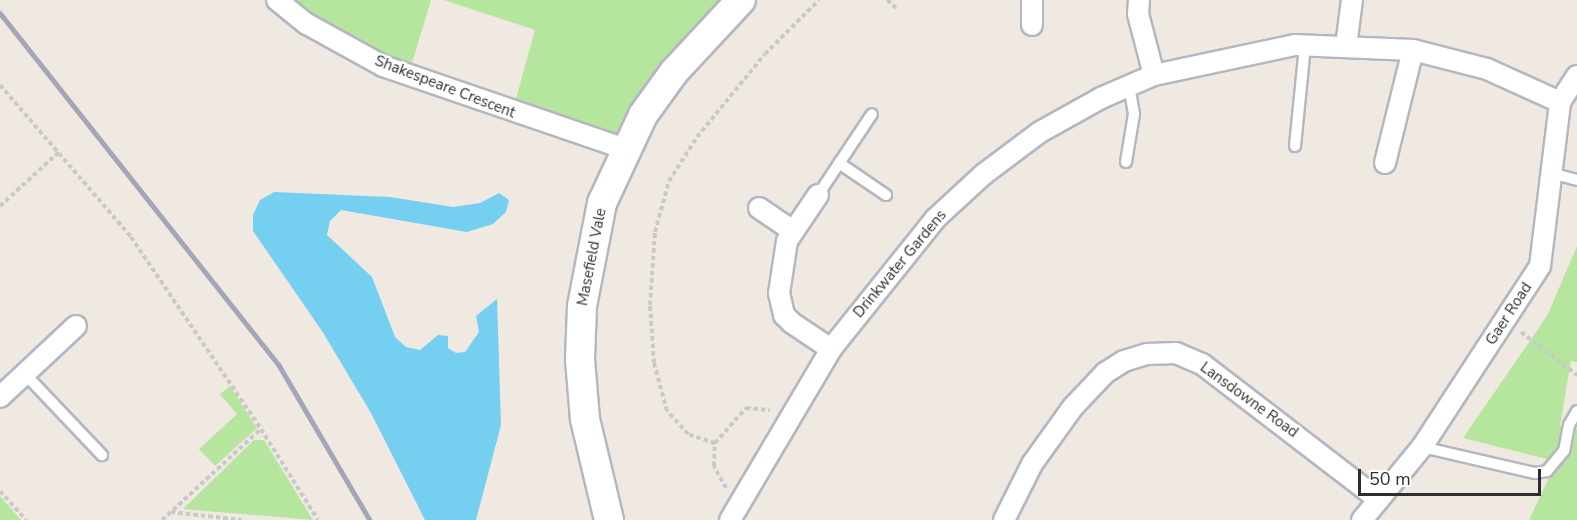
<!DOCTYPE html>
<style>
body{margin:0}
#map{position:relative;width:1577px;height:520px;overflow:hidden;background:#efe9e1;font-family:"Nunito Sans",sans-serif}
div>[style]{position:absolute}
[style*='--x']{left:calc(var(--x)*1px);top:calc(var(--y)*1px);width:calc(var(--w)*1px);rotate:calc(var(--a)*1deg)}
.green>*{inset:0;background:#b6e59e}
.water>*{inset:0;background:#75cff0}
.path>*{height:4px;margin-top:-2px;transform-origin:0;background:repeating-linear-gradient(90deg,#c9c9c9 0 4.5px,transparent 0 7.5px)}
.roads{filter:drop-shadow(2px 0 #b4b7c1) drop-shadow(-2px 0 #b4b7c1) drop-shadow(0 2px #b4b7c1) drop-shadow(0 -2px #b4b7c1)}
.lane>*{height:10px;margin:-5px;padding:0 5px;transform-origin:5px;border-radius:5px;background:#fff}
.street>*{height:20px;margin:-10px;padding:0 10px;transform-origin:10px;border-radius:10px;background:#fff}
.secondary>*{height:28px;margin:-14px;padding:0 14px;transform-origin:14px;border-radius:14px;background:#fff}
.rail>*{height:4.5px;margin:-2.25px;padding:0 2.25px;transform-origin:2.25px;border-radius:2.25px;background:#a3a6b8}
span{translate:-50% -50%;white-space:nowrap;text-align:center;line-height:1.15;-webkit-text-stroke:4.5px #fff;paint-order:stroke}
.street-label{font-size:15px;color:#2e2e2e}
.scale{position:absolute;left:1358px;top:469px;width:183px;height:27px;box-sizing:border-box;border:3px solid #2e2e2e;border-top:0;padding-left:8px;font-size:18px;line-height:21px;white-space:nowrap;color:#2e2e2e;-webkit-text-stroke:4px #fff;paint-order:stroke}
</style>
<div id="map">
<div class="green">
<i style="clip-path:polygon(277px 0,431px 0,408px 76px)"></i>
<i style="clip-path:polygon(444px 0,741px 0,625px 149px,512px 113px,535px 30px)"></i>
<i style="clip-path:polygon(1577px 246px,1577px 362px,1571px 361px,1560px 426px,1577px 429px,1577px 520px,1529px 520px,1547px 482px,1551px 460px,1463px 438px,1547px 316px)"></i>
<i style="clip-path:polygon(230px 386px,257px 428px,215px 466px,199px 449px,237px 414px,220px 394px)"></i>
<i style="clip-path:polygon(254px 440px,264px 440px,313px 520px,183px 509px)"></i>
<i style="clip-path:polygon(0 496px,21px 520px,0 520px)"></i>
</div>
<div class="water">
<i style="clip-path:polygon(274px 192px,390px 197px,453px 207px,480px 203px,499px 193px,509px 200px,506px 212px,493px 224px,467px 232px,341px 210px,330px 221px,327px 235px,372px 277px,395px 337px,406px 347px,420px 350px,438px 335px,448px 336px,448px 348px,456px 353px,465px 352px,479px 332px,476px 316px,497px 299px,501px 425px,476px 520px,425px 520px,371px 413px,322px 331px,253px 231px,253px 215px,260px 200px)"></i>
</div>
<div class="path">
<i style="--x:887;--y:0;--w:13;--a:39"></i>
<i style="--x:0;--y:85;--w:201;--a:49.2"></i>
<i style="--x:131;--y:237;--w:232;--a:55.9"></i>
<i style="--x:0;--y:206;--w:80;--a:-42.5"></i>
<i style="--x:1521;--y:332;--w:71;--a:37.5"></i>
<i style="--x:715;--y:443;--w:47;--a:-48.5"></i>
<i style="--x:746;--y:408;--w:24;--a:5"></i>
<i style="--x:726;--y:488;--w:25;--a:-119"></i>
<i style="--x:714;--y:466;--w:23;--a:-88"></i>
<i style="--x:715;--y:443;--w:28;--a:-162"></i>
<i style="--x:688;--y:434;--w:31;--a:-132"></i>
<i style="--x:667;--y:411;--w:50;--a:-105.2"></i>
<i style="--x:654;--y:363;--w:58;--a:-93.9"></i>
<i style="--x:650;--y:305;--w:73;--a:-86.1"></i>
<i style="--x:655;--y:232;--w:53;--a:-74.6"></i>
<i style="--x:669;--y:181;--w:52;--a:-57.5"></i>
<i style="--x:697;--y:137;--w:107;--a:-50.7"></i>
<i style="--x:765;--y:54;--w:76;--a:-45"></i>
<i style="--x:0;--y:491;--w:39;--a:48"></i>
<i style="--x:171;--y:512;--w:71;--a:6.4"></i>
<i style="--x:162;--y:520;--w:134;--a:-42.6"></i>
<i style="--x:261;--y:429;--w:107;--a:57.9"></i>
</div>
<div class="roads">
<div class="lane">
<i style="--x:1295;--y:146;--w:101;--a:-84.3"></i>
<i style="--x:1126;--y:162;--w:49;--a:-80.5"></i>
<i style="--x:1134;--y:114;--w:28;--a:-100"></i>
<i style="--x:839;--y:163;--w:57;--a:34.2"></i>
<i style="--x:1551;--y:173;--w:27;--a:15"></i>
<i style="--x:818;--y:195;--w:97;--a:-56.3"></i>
<i style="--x:25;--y:374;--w:112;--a:46.5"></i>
<i style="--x:1422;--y:447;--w:116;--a:13"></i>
<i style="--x:1535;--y:473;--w:12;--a:-9"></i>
<i style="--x:1547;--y:471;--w:26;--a:-50"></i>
<i style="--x:1564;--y:451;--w:26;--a:-79"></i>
<i style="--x:1569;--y:425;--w:16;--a:-60"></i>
</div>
<div class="street">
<i style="--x:277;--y:0;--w:38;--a:39"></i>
<i style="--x:307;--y:24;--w:87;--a:28.9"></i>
<i style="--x:383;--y:66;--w:256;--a:18.9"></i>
<i style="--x:1139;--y:0;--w:14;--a:94"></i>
<i style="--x:1138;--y:14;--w:63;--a:75.3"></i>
<i style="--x:1032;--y:25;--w:25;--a:-90"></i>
<i style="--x:1346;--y:46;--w:46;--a:-82.6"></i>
<i style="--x:1385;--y:163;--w:116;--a:-76.1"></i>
<i style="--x:818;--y:195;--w:55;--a:124"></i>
<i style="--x:787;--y:241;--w:53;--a:98.7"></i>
<i style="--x:779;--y:293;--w:23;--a:77"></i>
<i style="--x:784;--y:315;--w:11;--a:45"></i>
<i style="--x:792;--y:323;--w:47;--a:33.7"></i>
<i style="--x:759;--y:208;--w:41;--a:34.1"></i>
<i style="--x:0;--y:397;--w:104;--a:-43.1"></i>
<i style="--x:730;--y:520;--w:199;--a:-59.4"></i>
<i style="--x:831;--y:349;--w:166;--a:-51.3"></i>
<i style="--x:935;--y:219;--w:67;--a:-42.6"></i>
<i style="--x:984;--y:174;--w:70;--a:-36.9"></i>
<i style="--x:1040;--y:132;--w:70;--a:-29.1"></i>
<i style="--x:1101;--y:98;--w:58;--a:-23.5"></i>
<i style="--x:1154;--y:75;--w:144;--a:-12"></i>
<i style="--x:1295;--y:45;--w:118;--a:2.4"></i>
<i style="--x:1413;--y:50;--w:76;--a:14.4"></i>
<i style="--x:1487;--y:69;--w:80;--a:24.3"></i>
<i style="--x:1004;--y:520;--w:63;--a:-63.4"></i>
<i style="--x:1032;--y:464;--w:70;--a:-54.3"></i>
<i style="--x:1073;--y:407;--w:47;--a:-46.7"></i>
<i style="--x:1105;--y:373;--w:22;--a:-32"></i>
<i style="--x:1124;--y:361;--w:24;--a:-17"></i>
<i style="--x:1147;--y:354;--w:29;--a:-2"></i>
<i style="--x:1176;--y:353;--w:28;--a:23"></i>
<i style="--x:1202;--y:364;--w:222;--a:37.5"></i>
<i style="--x:1362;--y:520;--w:94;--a:-50.6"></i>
<i style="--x:1422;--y:447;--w:216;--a:-56.9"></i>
<i style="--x:1540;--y:266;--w:165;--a:-83"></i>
<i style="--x:1560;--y:102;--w:31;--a:-57"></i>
</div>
<div class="secondary">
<i style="--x:609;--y:520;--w:104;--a:-103.4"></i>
<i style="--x:585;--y:419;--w:60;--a:-94.8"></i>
<i style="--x:580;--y:359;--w:53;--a:-87.8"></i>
<i style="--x:582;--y:306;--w:105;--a:-79"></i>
<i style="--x:602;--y:203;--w:97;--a:-65"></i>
<i style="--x:643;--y:115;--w:53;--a:-54.2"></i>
<i style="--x:674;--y:72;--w:98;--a:-47.1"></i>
</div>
</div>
<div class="rail">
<i style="--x:0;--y:13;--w:449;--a:51.6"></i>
<i style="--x:279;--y:365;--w:180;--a:59.6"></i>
</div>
<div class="street-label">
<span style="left:445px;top:87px;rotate:21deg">Shakespeare Crescent</span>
<span style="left:592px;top:257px;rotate:-79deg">Masefield Vale</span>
<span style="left:900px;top:264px;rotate:-50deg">Drinkwater Gardens</span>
<span style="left:1509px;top:314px;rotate:-57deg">Gaer Road</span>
<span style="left:1249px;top:400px;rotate:36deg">Lansdowne Road</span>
</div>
<div class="scale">50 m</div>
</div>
